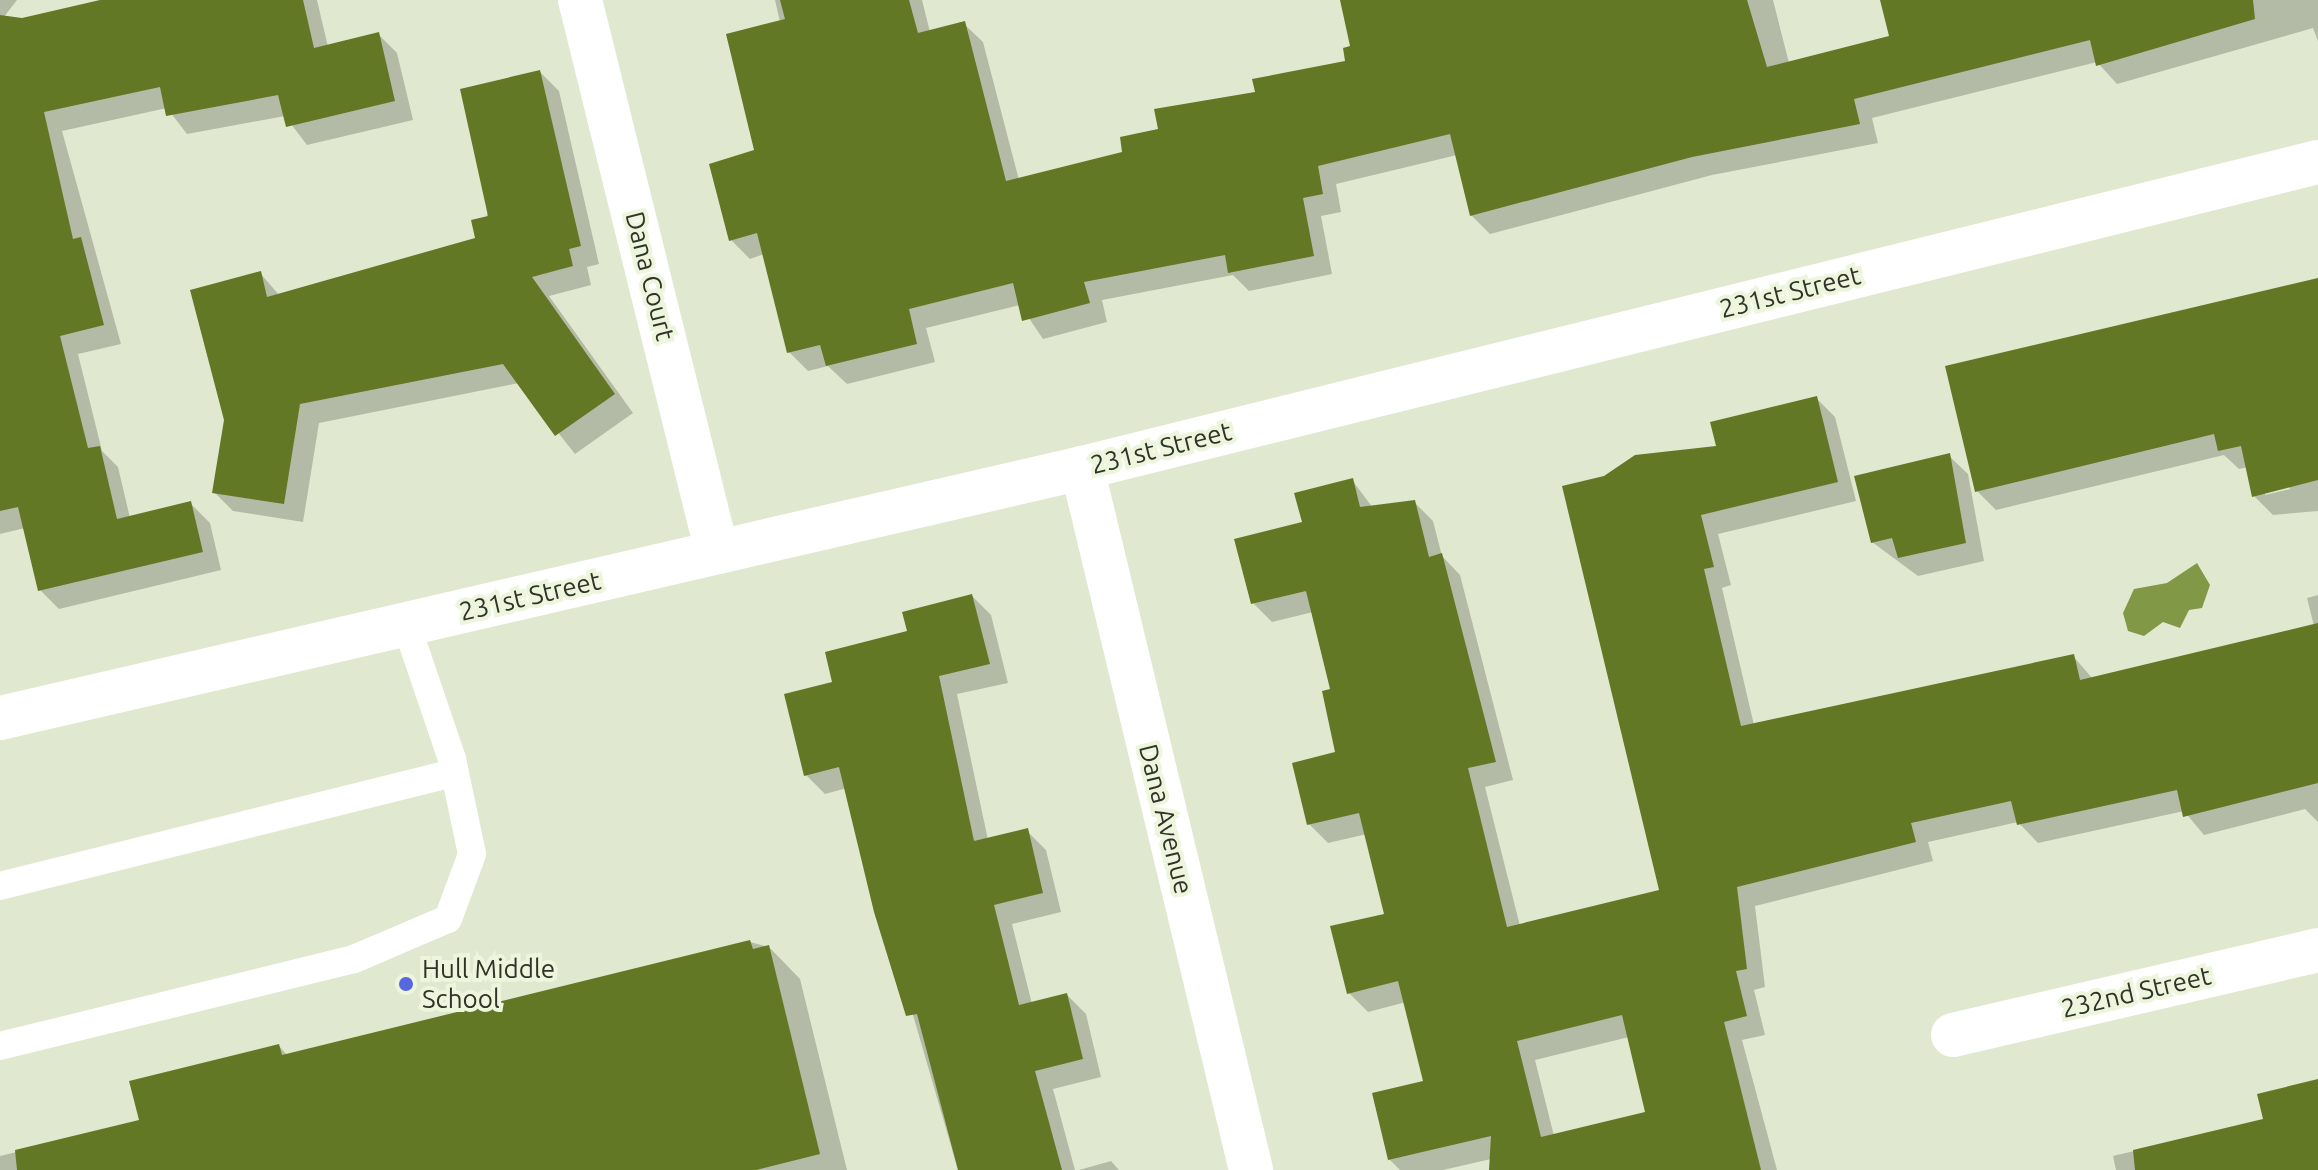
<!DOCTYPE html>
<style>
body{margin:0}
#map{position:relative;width:2318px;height:1170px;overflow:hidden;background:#e0e9cf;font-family:Ubuntu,sans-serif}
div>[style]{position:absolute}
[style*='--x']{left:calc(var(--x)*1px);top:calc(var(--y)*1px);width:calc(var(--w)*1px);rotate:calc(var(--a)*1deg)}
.water>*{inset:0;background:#819847}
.shadow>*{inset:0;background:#0003}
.building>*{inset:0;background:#627825}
.service>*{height:28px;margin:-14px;padding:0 14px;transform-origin:14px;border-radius:14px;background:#fff}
.minor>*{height:44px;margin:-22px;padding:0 22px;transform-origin:22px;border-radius:22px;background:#fff}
.dots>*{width:22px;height:22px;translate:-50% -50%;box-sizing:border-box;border:4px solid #edf6dc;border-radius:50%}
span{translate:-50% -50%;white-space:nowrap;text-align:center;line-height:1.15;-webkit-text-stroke:8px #edf6dc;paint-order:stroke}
.street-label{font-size:26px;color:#303329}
.poi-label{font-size:26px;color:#303329}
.left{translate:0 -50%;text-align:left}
</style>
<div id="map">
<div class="water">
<i style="clip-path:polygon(2197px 563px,2210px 585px,2202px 608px,2189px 610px,2180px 628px,2163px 622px,2144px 636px,2128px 631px,2123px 613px,2134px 589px,2167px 583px)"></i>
</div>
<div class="shadow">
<i style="clip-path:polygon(0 0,17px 0,0 22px)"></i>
<i style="clip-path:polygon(109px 0,317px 0,328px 47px,378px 34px,397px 53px,413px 120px,307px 145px,285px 116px,187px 134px,167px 108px,62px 131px,121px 344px,78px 354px,102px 451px,118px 467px,130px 518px,191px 504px,210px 523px,221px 570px,59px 609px,40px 590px,25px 528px,0 534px,0 25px)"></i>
<i style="clip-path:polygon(775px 0,922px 0,930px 32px,964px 24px,983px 42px,1019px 180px,1125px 153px,1161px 131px,1347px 63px,1353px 48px,1342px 0,1773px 0,1789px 63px,1892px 37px,1883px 0,2318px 0,2318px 41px,2313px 28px,2117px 84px,2097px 62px,1872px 118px,1878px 143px,1712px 175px,1490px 234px,1471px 215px,1457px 155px,1336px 184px,1341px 212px,1321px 216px,1332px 274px,1249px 291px,1233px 275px,1102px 300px,1107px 322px,1043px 339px,1020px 305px,926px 328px,935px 362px,847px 384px,828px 366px,808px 371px,789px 352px,764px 254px,750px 259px,731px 240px,757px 152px,780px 22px)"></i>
<i style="clip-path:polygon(540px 72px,559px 91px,599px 264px,587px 267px,591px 285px,549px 296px,633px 413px,575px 454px,519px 383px,319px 423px,303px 522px,233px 511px,214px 492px,260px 273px,280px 296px,478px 239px)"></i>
<i style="clip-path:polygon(evenodd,2318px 280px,2318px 511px,2273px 515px,2254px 496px,2248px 467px,2239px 469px,2224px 455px,1996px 510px,1977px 491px,1947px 367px,2318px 280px,2289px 486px,2290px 489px,2265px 495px,2265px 491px,2289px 486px)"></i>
<i style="clip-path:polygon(1816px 398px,1835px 417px,1856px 501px,1718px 534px,1731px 585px,1722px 588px,1754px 725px,2073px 656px,2093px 679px,2314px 626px,2307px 598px,2318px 595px,2318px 822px,2305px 809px,2204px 835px,2184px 811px,2038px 843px,2018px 822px,1928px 842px,1933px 861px,1755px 906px,1765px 987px,1754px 990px,1765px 1035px,1742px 1040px,1777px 1170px,1658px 1170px,1629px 1037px,1535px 1060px,1556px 1144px,1443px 1170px,1400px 1170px,1389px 1159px,1426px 1083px,1406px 1002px,1368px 1012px,1349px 993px,1387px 915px,1367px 834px,1328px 843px,1309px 824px,1338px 753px,1333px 690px,1313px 612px,1272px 622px,1253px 603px,1304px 523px,1352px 480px,1373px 508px,1414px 502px,1433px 521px,1442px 556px,1460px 575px,1513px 780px,1485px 787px,1520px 926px,1661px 892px,1564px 487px,1718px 448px)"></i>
<i style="clip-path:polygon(1949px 456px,1968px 474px,1984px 561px,1918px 576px,1872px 542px)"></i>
<i style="clip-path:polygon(972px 596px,991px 615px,1008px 683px,957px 694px,988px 840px,1027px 831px,1046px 850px,1061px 912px,1012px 924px,1032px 1004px,1067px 995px,1086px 1014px,1101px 1077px,1053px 1089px,1075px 1170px,958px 1170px,847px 788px,825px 794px,806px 775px,835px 684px)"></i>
<i style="clip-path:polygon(750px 942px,769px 947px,800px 979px,847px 1170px,0 1170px,0 1156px,141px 1122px,279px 1046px,288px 1056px)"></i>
<i style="clip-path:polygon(2318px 1081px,2318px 1170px,2116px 1170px,2113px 1156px,2266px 1120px)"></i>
<i style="clip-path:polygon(1111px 1161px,1119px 1170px,1079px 1170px)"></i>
</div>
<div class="building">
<i style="clip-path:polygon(100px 0,303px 0,314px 48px,379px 32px,395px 101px,286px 127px,278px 95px,166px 116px,160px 87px,44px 112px,73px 239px,81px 237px,104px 325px,60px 336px,88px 448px,100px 446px,117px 519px,191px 501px,203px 552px,38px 591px,18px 507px,0 511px,0 15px,22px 18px)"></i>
<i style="clip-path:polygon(780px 0,909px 0,918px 33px,965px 21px,1006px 181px,1122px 152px,1120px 137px,1158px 129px,1154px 109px,1255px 92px,1252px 79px,1345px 61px,1343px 48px,1350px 46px,1340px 0,1747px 0,1767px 67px,1889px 36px,1880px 0,2253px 0,2255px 19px,2096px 66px,2090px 40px,1854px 99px,1860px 124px,1692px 157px,1470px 216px,1450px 134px,1318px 166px,1323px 194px,1303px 198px,1314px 256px,1228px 273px,1225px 255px,1084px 282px,1090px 303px,1022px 321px,1013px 283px,909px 309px,917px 344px,826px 366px,820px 345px,787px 353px,757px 233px,729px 241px,709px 164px,754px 150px,726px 34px,785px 19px)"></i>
<i style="clip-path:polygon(540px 70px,581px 246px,569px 249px,573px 266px,532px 277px,615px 394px,555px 436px,503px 364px,300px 404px,284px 504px,212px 493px,224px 420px,190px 290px,261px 271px,267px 297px,475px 238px,471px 220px,488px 216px,460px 89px)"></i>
<i style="clip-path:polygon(2318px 278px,2318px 480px,2252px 497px,2241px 446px,2218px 451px,2214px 434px,1975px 492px,1945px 366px)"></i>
<i style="clip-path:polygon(evenodd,1817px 396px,1838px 482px,1701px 515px,1714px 567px,1704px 569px,1741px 726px,2074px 654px,2080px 680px,2318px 623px,2318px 783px,2183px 817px,2177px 790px,2017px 825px,2011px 801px,1911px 823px,1916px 842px,1737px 887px,1747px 969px,1736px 971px,1747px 1016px,1724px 1022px,1761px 1170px,1489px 1170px,1491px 1136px,1388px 1160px,1372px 1093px,1423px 1081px,1398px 981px,1347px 994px,1330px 926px,1384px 914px,1359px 813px,1307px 825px,1292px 763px,1335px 752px,1322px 691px,1330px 689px,1306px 591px,1251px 604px,1234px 539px,1302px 522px,1294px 493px,1353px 478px,1360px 507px,1415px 500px,1429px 557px,1442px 553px,1496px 762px,1468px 768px,1507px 927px,1659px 890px,1562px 486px,1604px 476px,1635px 455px,1716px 446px,1710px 422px,1817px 396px,1622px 1015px,1645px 1112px,1541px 1137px,1517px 1041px,1622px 1015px)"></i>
<i style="clip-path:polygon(1950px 453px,1966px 543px,1898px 558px,1892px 538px,1871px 543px,1854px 476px)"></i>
<i style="clip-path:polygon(972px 594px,990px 664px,939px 676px,974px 841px,1028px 828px,1043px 893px,994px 905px,1019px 1005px,1067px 993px,1083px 1059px,1035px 1071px,1062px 1170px,958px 1170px,917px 1014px,906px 1016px,874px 912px,839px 767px,804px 776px,784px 694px,832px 682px,825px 652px,907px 631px,902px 612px)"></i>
<i style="clip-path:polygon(750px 940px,753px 949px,769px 945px,820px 1154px,756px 1170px,17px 1170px,15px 1150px,139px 1120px,129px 1081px,279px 1044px,282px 1055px)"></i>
<i style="clip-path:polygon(2318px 1079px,2318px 1170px,2135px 1170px,2133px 1150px,2263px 1119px,2257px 1094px)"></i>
</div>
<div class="service">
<i style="--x:0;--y:886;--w:468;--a:-14"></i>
<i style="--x:0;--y:1046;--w:365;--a:-13.8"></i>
<i style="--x:354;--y:959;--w:102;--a:-23.1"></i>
<i style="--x:448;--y:919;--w:69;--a:-69.7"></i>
<i style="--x:472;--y:854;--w:97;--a:-101.9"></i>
<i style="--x:452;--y:759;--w:143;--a:-108.8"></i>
</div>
<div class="minor">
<i style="--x:580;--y:0;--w:569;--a:76.06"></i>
<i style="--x:1082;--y:468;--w:722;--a:76.46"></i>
<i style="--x:0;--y:718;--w:1111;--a:-13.01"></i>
<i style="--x:1082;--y:468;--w:1273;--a:-13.91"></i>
<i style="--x:1953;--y:1035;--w:375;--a:-13.1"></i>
</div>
<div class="dots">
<i style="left:406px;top:984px;background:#5668de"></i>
</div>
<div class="street-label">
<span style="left:650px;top:276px;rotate:76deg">Dana Court</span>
<span style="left:1790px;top:292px;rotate:-14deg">231st Street</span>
<span style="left:1161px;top:448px;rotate:-14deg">231st Street</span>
<span style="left:530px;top:596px;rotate:-13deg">231st Street</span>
<span style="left:1166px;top:819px;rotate:76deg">Dana Avenue</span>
<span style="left:2136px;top:992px;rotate:-13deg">232nd Street</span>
</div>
<div class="poi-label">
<span class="left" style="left:422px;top:984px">Hull Middle<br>School</span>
</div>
</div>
